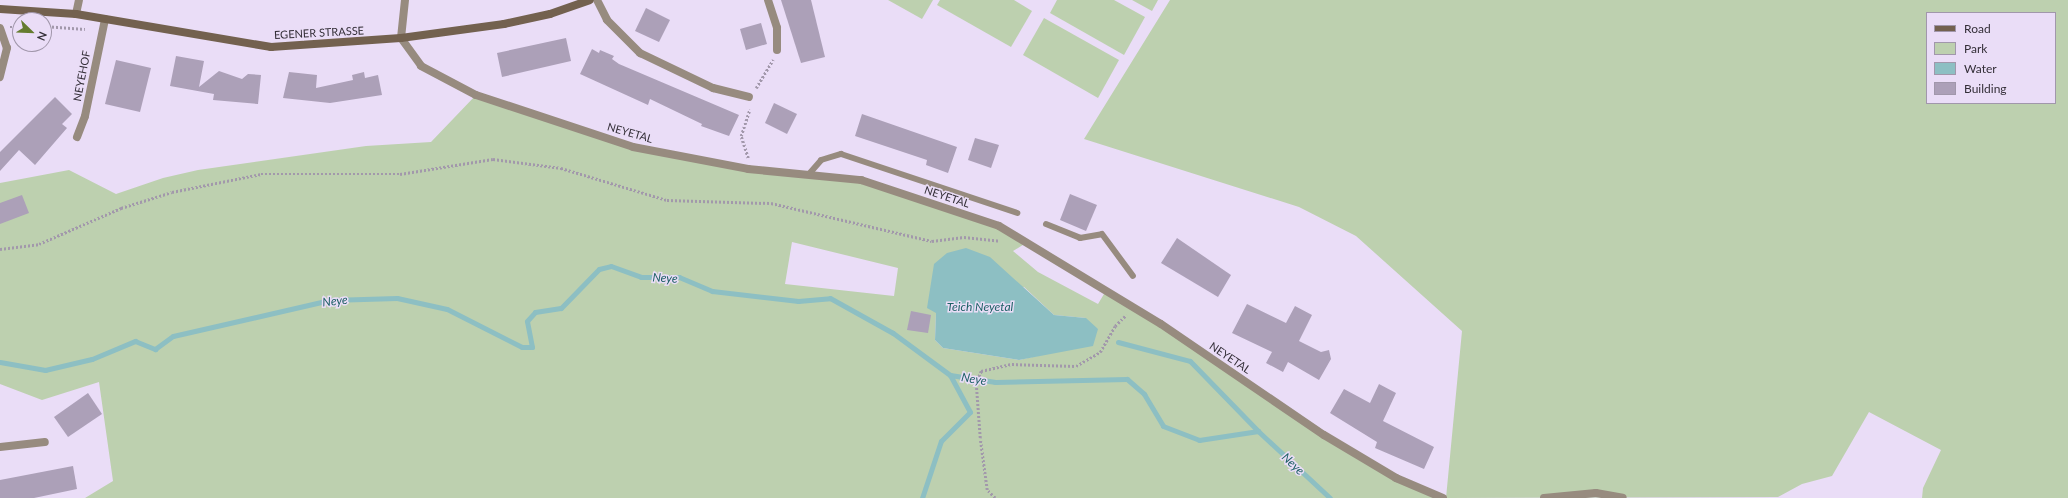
<!DOCTYPE html>
<style>
body{margin:0}
#map{position:relative;width:2068px;height:498px;overflow:hidden;background:#eaddf7;font-family:Lato,sans-serif}
div>[style]{position:absolute}
[style*='--x']{left:calc(var(--x)*1px);top:calc(var(--y)*1px);width:calc(var(--w)*1px);rotate:calc(var(--a)*1deg)}
.green>*{inset:0;background:#bdd0af}
.water>*{inset:0;background:#8dbfc3}
.stream>*{height:5px;margin:-2.5px;padding:0 2.5px;transform-origin:2.5px;border-radius:2.5px;background:#8dbfc3}
.building>*{inset:0;background:#aca0b8}
.path>*{height:2.5px;margin-top:-1.25px;transform-origin:0;background:repeating-linear-gradient(90deg,#a298ab 0 2px,transparent 0 4px)}
.lane>*{height:6px;margin:-3px;padding:0 3px;transform-origin:3px;border-radius:3px;background:#978b7f}
.street>*{height:8px;margin:-4px;padding:0 4px;transform-origin:4px;border-radius:4px;background:#978b7f}
.secondary>*{height:8px;margin:-4px;padding:0 4px;transform-origin:4px;border-radius:4px;background:#73614f}
span{translate:-50% -50%;white-space:nowrap;text-align:center;line-height:1.15;-webkit-text-stroke:3px #eaddf7;paint-order:stroke}
.street-label{font-size:11px;color:#342f38}
.water-label{font-size:12px;color:#1d6065;font-style:italic}
.legend{position:absolute;left:1926px;top:12px;width:130px;height:92px;box-sizing:border-box;background:#eaddf7;border:1px solid #a197ab;margin:0;padding:5px 7px;list-style:none;font-size:12px;color:#342f38}
.legend li{display:flex;align-items:center;gap:8px;height:20px}
.legend b{width:20px;border:1px solid #a197ab}
.north{position:absolute;left:12px;top:12px;width:40px;height:40px;box-sizing:border-box;background:#eaddf7;border:1px solid #a197ab;border-radius:50%;rotate:113deg;font-size:11px;font-weight:700;line-height:16px;text-align:center;color:#342f38}
.north::after{content:'';display:block;margin:auto;width:14px;height:18px;background:#657c2f;clip-path:polygon(50% 0,100% 100%,50% 72%,0 100%)}
</style>
<div id="map">
<div class="green">
<i style="clip-path:polygon(888px 0,933px 0,922px 19px)"></i>
<i style="clip-path:polygon(940px 0,1014px 0,1032px 11px,1011px 47px,937px 5px)"></i>
<i style="clip-path:polygon(1057px 0,1114px 0,1145px 17px,1124px 55px,1050px 13px)"></i>
<i style="clip-path:polygon(1132px 0,1158px 0,1152px 11px)"></i>
<i style="clip-path:polygon(evenodd,1170px 0,2068px 0,2068px 498px,1922px 498px,1923px 488px,1941px 450px,1869px 412px,1832px 476px,1802px 484px,1778px 497px,1446px 498px,1462px 331px,1356px 236px,1299px 207px,1084px 139px,1170px 0,1927px 13px,2055px 13px,2055px 103px,1927px 103px,1927px 13px)"></i>
<i style="clip-path:polygon(1044px 18px,1119px 60px,1098px 98px,1023px 55px)"></i>
<i style="clip-path:polygon(evenodd,476px 95px,633px 147px,748px 169px,861px 180px,999px 226px,1026px 243px,1013px 251px,1038px 272px,1098px 304px,1107px 289px,1396px 478px,1443px 498px,85px 498px,113px 481px,99px 382px,42px 400px,0 384px,0 183px,69px 170px,116px 194px,163px 178px,198px 170px,366px 146px,431px 142px,476px 95px,792px 242px,898px 268px,894px 296px,785px 284px,792px 242px,476px 95px,1024px 287px,1054px 315px,1086px 318px,1046px 354px,1019px 360px,943px 348px,935px 340px,936px 313px,1024px 287px)"></i>
</div>
<div class="water">
<i style="clip-path:polygon(966px 248px,990px 257px,1054px 315px,1086px 318px,1098px 329px,1093px 346px,1019px 360px,943px 348px,935px 340px,936px 313px,927px 308px,934px 264px,947px 253px)"></i>
</div>
<div class="stream">
<i style="--x:1118;--y:342;--w:74;--a:14.8"></i>
<i style="--x:1190;--y:361;--w:98;--a:45.8"></i>
<i style="--x:0;--y:362;--w:46;--a:10.1"></i>
<i style="--x:45;--y:370;--w:48;--a:-13.2"></i>
<i style="--x:92;--y:359;--w:47;--a:-22.7"></i>
<i style="--x:135;--y:341;--w:22;--a:22"></i>
<i style="--x:155;--y:349;--w:22;--a:-36"></i>
<i style="--x:173;--y:336;--w:161;--a:-12.9"></i>
<i style="--x:330;--y:300;--w:67;--a:-1.7"></i>
<i style="--x:397;--y:298;--w:51;--a:12.4"></i>
<i style="--x:447;--y:309;--w:84;--a:26.9"></i>
<i style="--x:522;--y:347;--w:10;--a:0"></i>
<i style="--x:532;--y:347;--w:26;--a:-101"></i>
<i style="--x:527;--y:321;--w:12;--a:-48"></i>
<i style="--x:535;--y:312;--w:26;--a:-9"></i>
<i style="--x:561;--y:308;--w:54;--a:-45.7"></i>
<i style="--x:599;--y:269;--w:12;--a:-14"></i>
<i style="--x:611;--y:266;--w:32;--a:20"></i>
<i style="--x:641;--y:277;--w:38;--a:0"></i>
<i style="--x:679;--y:277;--w:36;--a:23"></i>
<i style="--x:712;--y:291;--w:87;--a:6.6"></i>
<i style="--x:798;--y:301;--w:32;--a:-5"></i>
<i style="--x:830;--y:298;--w:72;--a:29.1"></i>
<i style="--x:893;--y:333;--w:71;--a:36.4"></i>
<i style="--x:950;--y:375;--w:46;--a:8.8"></i>
<i style="--x:995;--y:382;--w:132;--a:-1.3"></i>
<i style="--x:1127;--y:379;--w:23;--a:41"></i>
<i style="--x:1144;--y:394;--w:37;--a:59"></i>
<i style="--x:1163;--y:426;--w:39;--a:21"></i>
<i style="--x:1199;--y:440;--w:60;--a:-8.7"></i>
<i style="--x:1258;--y:431;--w:98;--a:42.9"></i>
<i style="--x:922;--y:498;--w:60;--a:-71.6"></i>
<i style="--x:941;--y:441;--w:41;--a:-45"></i>
<i style="--x:970;--y:412;--w:42;--a:-118.4"></i>
</div>
<div class="building">
<i style="clip-path:polygon(781px 0,811px 0,825px 57px,801px 63px)"></i>
<i style="clip-path:polygon(646px 8px,670px 20px,659px 42px,635px 31px)"></i>
<i style="clip-path:polygon(761px 23px,767px 44px,746px 50px,740px 29px)"></i>
<i style="clip-path:polygon(566px 38px,571px 61px,502px 77px,497px 53px)"></i>
<i style="clip-path:polygon(592px 49px,599px 53px,600px 50px,614px 56px,612px 59px,619px 64px,739px 115px,729px 136px,701px 126px,702px 124px,650px 99px,648px 105px,580px 74px)"></i>
<i style="clip-path:polygon(176px 56px,204px 61px,199px 87px,219px 71px,242px 79px,248px 74px,261px 75px,258px 104px,213px 100px,214px 94px,170px 86px)"></i>
<i style="clip-path:polygon(116px 60px,151px 68px,140px 112px,105px 104px)"></i>
<i style="clip-path:polygon(289px 72px,317px 75px,316px 88px,353px 80px,352px 75px,364px 72px,365px 78px,378px 75px,382px 95px,330px 103px,283px 98px)"></i>
<i style="clip-path:polygon(55px 97px,72px 114px,62px 124px,67px 128px,35px 165px,19px 150px,0 171px,0 152px)"></i>
<i style="clip-path:polygon(774px 103px,797px 114px,787px 134px,765px 123px)"></i>
<i style="clip-path:polygon(862px 114px,957px 147px,948px 173px,926px 165px,927px 160px,855px 136px)"></i>
<i style="clip-path:polygon(975px 138px,999px 145px,991px 168px,968px 160px)"></i>
<i style="clip-path:polygon(1070px 194px,1097px 205px,1086px 231px,1060px 220px)"></i>
<i style="clip-path:polygon(22px 195px,29px 213px,0 224px,0 203px)"></i>
<i style="clip-path:polygon(1177px 238px,1231px 275px,1218px 297px,1161px 263px)"></i>
<i style="clip-path:polygon(1247px 304px,1286px 323px,1295px 306px,1312px 315px,1299px 341px,1321px 352px,1329px 350px,1331px 359px,1319px 380px,1288px 362px,1283px 372px,1266px 363px,1272px 352px,1232px 333px)"></i>
<i style="clip-path:polygon(911px 311px,931px 315px,928px 333px,907px 330px)"></i>
<i style="clip-path:polygon(1379px 384px,1396px 393px,1383px 421px,1434px 447px,1424px 469px,1375px 448px,1377px 442px,1330px 413px,1344px 389px,1370px 403px)"></i>
<i style="clip-path:polygon(88px 393px,102px 414px,68px 437px,54px 417px)"></i>
<i style="clip-path:polygon(73px 466px,77px 489px,34px 498px,0 498px,0 480px)"></i>
</div>
<div class="path">
<i style="--x:44;--y:26;--w:41;--a:4.2"></i>
<i style="--x:10;--y:27;--w:10;--a:0"></i>
<i style="--x:756;--y:88;--w:33;--a:-59"></i>
<i style="--x:748;--y:158;--w:23;--a:-108"></i>
<i style="--x:741;--y:136;--w:28;--a:-72"></i>
<i style="--x:0;--y:249;--w:39;--a:-7"></i>
<i style="--x:39;--y:244;--w:90;--a:-23.7"></i>
<i style="--x:121;--y:208;--w:53;--a:-17.4"></i>
<i style="--x:172;--y:192;--w:91;--a:-11.4"></i>
<i style="--x:261;--y:174;--w:139;--a:0"></i>
<i style="--x:400;--y:174;--w:94;--a:-9.2"></i>
<i style="--x:493;--y:159;--w:69;--a:7.5"></i>
<i style="--x:561;--y:168;--w:111;--a:16.8"></i>
<i style="--x:667;--y:200;--w:104;--a:1.7"></i>
<i style="--x:771;--y:203;--w:165;--a:13.3"></i>
<i style="--x:932;--y:241;--w:32;--a:-7"></i>
<i style="--x:964;--y:237;--w:36;--a:6"></i>
<i style="--x:995;--y:498;--w:11;--a:-135"></i>
<i style="--x:987;--y:490;--w:52;--a:-97.7"></i>
<i style="--x:980;--y:438;--w:54;--a:-94.2"></i>
<i style="--x:976;--y:384;--w:14;--a:-69"></i>
<i style="--x:981;--y:371;--w:32;--a:-13"></i>
<i style="--x:1012;--y:364;--w:64;--a:1.8"></i>
<i style="--x:1076;--y:366;--w:28;--a:-30"></i>
<i style="--x:1100;--y:352;--w:30;--a:-60"></i>
<i style="--x:1115;--y:326;--w:16;--a:-45"></i>
</div>
<div class="lane">
<i style="--x:809;--y:174;--w:18;--a:-49"></i>
<i style="--x:821;--y:160;--w:21;--a:-17"></i>
<i style="--x:841;--y:154;--w:186;--a:18.5"></i>
<i style="--x:1046;--y:224;--w:37;--a:22"></i>
<i style="--x:1080;--y:238;--w:22;--a:-10"></i>
<i style="--x:1102;--y:234;--w:52;--a:53.6"></i>
</div>
<div class="street">
<i style="--x:405;--y:0;--w:38;--a:96"></i>
<i style="--x:401;--y:38;--w:34;--a:54"></i>
<i style="--x:421;--y:66;--w:62;--a:27.8"></i>
<i style="--x:476;--y:95;--w:165;--a:18.3"></i>
<i style="--x:633;--y:147;--w:117;--a:10.8"></i>
<i style="--x:748;--y:169;--w:114;--a:5.6"></i>
<i style="--x:861;--y:180;--w:145;--a:18.4"></i>
<i style="--x:999;--y:226;--w:189;--a:31.2"></i>
<i style="--x:1161;--y:324;--w:197;--a:34.3"></i>
<i style="--x:1324;--y:435;--w:84;--a:30.8"></i>
<i style="--x:1396;--y:478;--w:51;--a:23.1"></i>
<i style="--x:597;--y:0;--w:22;--a:63"></i>
<i style="--x:607;--y:20;--w:47;--a:45"></i>
<i style="--x:640;--y:53;--w:81;--a:25.6"></i>
<i style="--x:713;--y:88;--w:37;--a:14"></i>
<i style="--x:768;--y:0;--w:29;--a:72"></i>
<i style="--x:777;--y:28;--w:22;--a:90"></i>
<i style="--x:76;--y:14;--w:14;--a:-78"></i>
<i style="--x:0;--y:28;--w:21;--a:71"></i>
<i style="--x:7;--y:48;--w:30;--a:104"></i>
<i style="--x:77;--y:137;--w:22;--a:-69"></i>
<i style="--x:85;--y:116;--w:99;--a:-78.3"></i>
<i style="--x:0;--y:447;--w:45;--a:-6.3"></i>
<i style="--x:1544;--y:498;--w:52;--a:-5.5"></i>
<i style="--x:1596;--y:493;--w:27;--a:10"></i>
</div>
<div class="secondary">
<i style="--x:0;--y:9;--w:76;--a:3.8"></i>
<i style="--x:76;--y:14;--w:198;--a:9.6"></i>
<i style="--x:271;--y:47;--w:130;--a:-4"></i>
<i style="--x:401;--y:38;--w:104;--a:-7.7"></i>
<i style="--x:504;--y:24;--w:47;--a:-12.3"></i>
<i style="--x:550;--y:14;--w:42;--a:-19.3"></i>
</div>
<div class="street-label">
<span style="left:319px;top:33px;rotate:-3deg">EGENER STRASSE</span>
<span style="left:82px;top:76px;rotate:-79deg">NEYEHOF</span>
<span style="left:630px;top:133px;rotate:16deg">NEYETAL</span>
<span style="left:947px;top:197px;rotate:18deg">NEYETAL</span>
<span style="left:1230px;top:358px;rotate:34deg">NEYETAL</span>
</div>
<div class="water-label">
<span style="left:665px;top:278px;rotate:3deg">Neye</span>
<span style="left:335px;top:301px;rotate:-6deg">Neye</span>
<span style="left:980px;top:307px">Teich Neyetal</span>
<span style="left:974px;top:379px;rotate:9deg">Neye</span>
<span style="left:1293px;top:464px;rotate:43deg">Neye</span>
</div>
<ul class="legend">
<li><b style="height:5px;background:#73614f"></b>Road</li>
<li><b style="height:11px;background:#bdd0af"></b>Park</li>
<li><b style="height:11px;background:#8dbfc3"></b>Water</li>
<li><b style="height:11px;background:#aca0b8"></b>Building</li>
</ul>
<div class="north">N</div>
</div>
